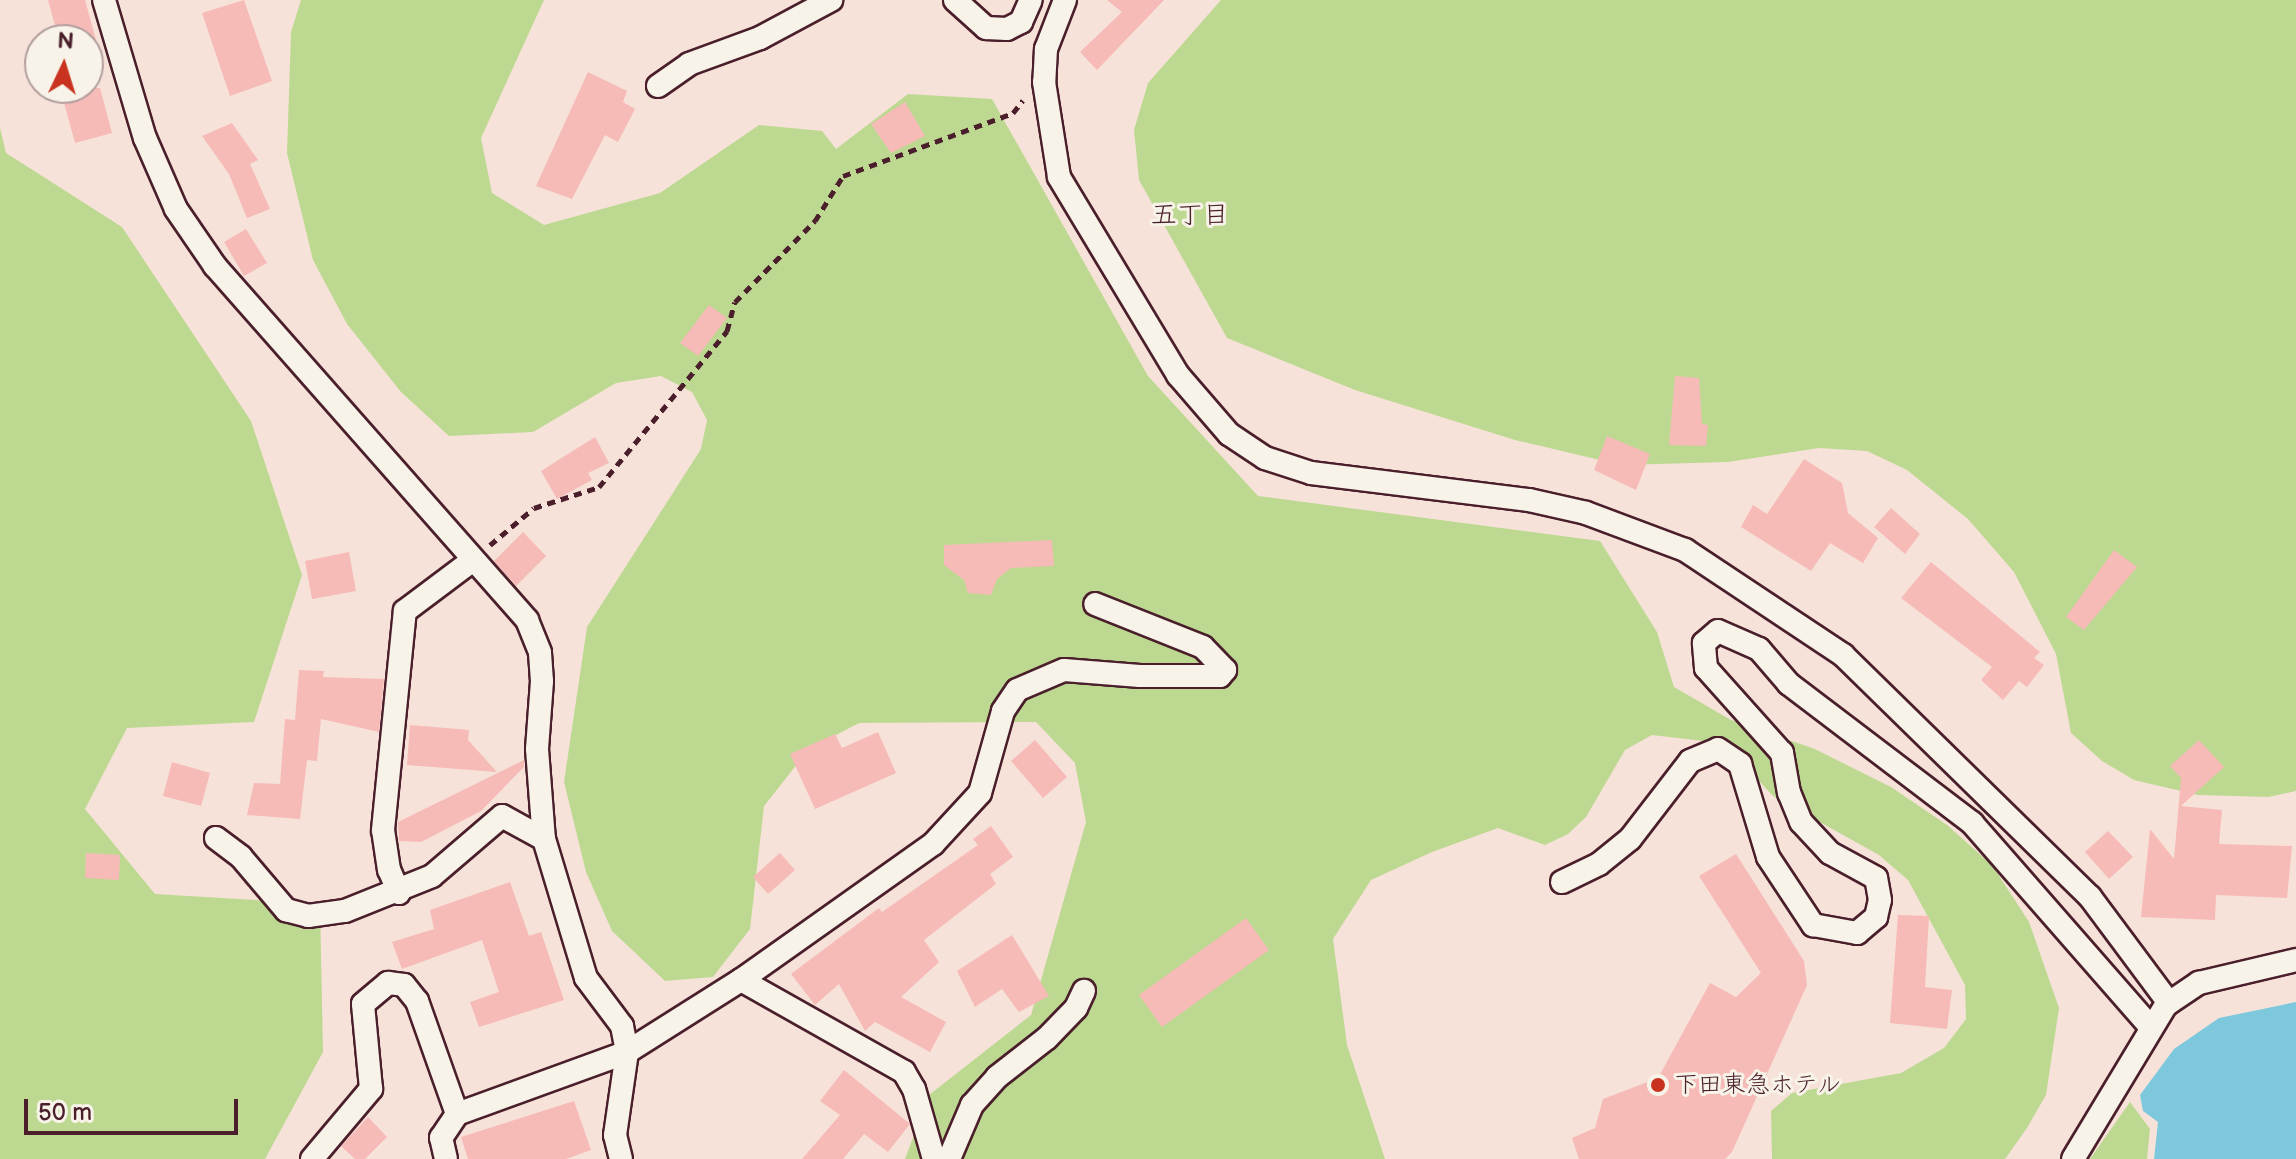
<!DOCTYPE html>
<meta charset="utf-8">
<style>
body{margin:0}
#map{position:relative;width:2296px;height:1159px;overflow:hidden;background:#f7e2d9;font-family:"Balsamiq Sans","Klee One",sans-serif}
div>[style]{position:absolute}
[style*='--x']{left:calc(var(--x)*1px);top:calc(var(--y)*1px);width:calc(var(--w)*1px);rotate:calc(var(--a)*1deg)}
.green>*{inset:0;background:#bdd991}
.water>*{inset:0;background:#7ec8de}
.building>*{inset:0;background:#f6bab7}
.path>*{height:5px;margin-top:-2.5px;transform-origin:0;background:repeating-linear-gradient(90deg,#4a1f2b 0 8px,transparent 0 14px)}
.roads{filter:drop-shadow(2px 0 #4a1f2b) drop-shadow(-2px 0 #4a1f2b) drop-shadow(0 2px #4a1f2b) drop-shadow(0 -2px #4a1f2b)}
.minor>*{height:22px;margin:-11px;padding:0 11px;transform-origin:11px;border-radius:11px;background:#f7f3e8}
.dots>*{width:22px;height:22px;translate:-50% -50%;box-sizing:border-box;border:4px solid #f7f3e8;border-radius:50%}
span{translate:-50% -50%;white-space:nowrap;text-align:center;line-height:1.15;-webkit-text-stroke:6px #f7f3e8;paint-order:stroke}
.poi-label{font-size:24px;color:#4a1f2b}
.left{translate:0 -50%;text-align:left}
.neighbourhood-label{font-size:26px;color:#4a1f2b}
.north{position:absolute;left:24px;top:24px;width:80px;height:80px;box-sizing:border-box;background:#f7f3e8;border:2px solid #b29e9c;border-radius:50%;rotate:4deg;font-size:22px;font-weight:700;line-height:32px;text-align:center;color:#4a1f2b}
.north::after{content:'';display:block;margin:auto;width:28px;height:36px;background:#c8321e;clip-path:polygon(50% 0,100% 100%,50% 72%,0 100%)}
.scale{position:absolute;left:24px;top:1099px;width:214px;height:36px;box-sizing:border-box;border:4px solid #4a1f2b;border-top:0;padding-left:10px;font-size:24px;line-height:28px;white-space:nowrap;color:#4a1f2b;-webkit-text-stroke:6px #f7f3e8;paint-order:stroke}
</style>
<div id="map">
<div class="green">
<i style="clip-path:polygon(301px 0,544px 0,481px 138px,492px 193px,544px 225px,660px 193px,759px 125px,822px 131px,836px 149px,908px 94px,992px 99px,1148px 376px,1258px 496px,1600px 541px,1657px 632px,1674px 687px,1731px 720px,1815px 749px,1891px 787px,1947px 825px,1992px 865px,2029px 922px,2059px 1008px,2046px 1095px,2027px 1128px,2005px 1159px,1772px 1159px,1771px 1111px,1792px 1093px,1901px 1073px,1944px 1048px,1966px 1019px,1965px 985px,1908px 880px,1879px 855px,1773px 796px,1734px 754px,1712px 742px,1652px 735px,1625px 750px,1586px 817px,1568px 834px,1545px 845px,1498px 828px,1432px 852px,1371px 880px,1333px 939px,1347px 1045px,1385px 1159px,905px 1159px,929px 1095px,1031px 1015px,1086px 822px,1075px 763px,1036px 722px,859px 723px,809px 749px,764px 806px,750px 929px,713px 977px,665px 981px,612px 931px,586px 872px,564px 782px,587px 627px,701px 449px,707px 420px,692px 392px,661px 376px,616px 383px,533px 432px,449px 436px,401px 392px,347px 324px,313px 260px,287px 153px,291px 32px)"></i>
<i style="clip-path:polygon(1221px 0,2296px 0,2296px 791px,2268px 797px,2198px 795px,2134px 780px,2102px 761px,2071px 733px,2056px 654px,2014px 572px,1968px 519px,1907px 470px,1867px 451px,1819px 448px,1728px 462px,1621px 465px,1515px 440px,1355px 390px,1227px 338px,1139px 180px,1134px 130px,1148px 83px)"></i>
<i style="clip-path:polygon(0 128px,6px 153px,122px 227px,251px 421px,302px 575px,254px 722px,127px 728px,85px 809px,155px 894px,320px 904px,323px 1052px,265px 1159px,0 1159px)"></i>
<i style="clip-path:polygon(2130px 1102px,2150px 1129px,2147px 1159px,2090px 1159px)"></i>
</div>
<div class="water">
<i style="clip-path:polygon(2296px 1002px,2296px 1159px,2154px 1159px,2158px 1122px,2143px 1111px,2140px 1095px,2174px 1049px,2219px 1018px)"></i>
</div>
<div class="building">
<i style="clip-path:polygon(48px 0,85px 0,96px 40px,59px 40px)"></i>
<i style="clip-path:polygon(244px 0,272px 81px,230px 96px,202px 13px)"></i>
<i style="clip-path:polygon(1107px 0,1164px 0,1097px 70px,1080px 52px,1122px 12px)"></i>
<i style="clip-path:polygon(588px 72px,627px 91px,623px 102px,635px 109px,618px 142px,605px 135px,572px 199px,536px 186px)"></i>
<i style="clip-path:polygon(60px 88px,100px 88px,112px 133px,75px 143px)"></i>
<i style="clip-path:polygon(905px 102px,925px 136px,891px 153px,871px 124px)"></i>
<i style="clip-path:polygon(232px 123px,258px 160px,250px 164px,270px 209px,247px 218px,229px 174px,202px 136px)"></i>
<i style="clip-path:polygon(246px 229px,267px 263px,244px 276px,224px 242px)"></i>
<i style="clip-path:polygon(709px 305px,727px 318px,698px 356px,680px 343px)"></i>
<i style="clip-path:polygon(1675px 376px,1699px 378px,1702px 424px,1708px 425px,1706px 446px,1669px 445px)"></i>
<i style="clip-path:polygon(1607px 436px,1650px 454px,1636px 490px,1594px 470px)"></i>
<i style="clip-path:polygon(595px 437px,609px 463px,588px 473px,592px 480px,557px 499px,541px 471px)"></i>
<i style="clip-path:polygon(1804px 459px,1842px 483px,1848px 513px,1878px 538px,1863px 563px,1830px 543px,1811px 571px,1741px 527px,1753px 505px,1767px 514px)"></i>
<i style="clip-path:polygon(1891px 508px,1920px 534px,1905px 554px,1874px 527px)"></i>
<i style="clip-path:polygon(523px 532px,546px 556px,516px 586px,494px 561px)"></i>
<i style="clip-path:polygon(1052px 540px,1054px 566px,1011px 568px,997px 579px,991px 595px,968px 593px,964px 580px,944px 565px,944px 545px)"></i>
<i style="clip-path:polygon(2114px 550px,2137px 567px,2084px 630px,2066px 617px)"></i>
<i style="clip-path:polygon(349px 552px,356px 591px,312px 599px,305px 561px)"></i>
<i style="clip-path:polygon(1931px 562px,2040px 652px,2034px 658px,2044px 665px,2027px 687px,2019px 681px,2003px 700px,1981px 680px,1992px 667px,1901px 598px)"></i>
<i style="clip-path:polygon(299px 670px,324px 671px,323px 677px,384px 679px,379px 732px,321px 719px,317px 761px,307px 760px,300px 819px,247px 815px,254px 783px,280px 784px,285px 719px,295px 720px)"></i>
<i style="clip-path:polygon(410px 725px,469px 730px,468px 740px,497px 772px,407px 765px)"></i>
<i style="clip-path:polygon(878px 732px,896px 773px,815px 809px,790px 754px,835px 734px,842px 748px)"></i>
<i style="clip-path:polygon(1035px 740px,1067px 777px,1043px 798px,1011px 761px)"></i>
<i style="clip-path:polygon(2199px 740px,2224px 767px,2181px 806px,2222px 810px,2219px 844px,2292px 846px,2287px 898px,2216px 895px,2215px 920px,2141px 917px,2150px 829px,2174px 859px,2181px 778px,2170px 766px)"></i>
<i style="clip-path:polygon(524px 760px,524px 767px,481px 811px,421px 842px,399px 841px,398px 822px)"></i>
<i style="clip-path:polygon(172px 762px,210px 773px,201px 806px,163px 796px)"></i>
<i style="clip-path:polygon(991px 826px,1013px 857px,990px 874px,996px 884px,924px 940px,939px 962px,901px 997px,946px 1022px,930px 1052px,875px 1022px,865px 1031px,839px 984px,815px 1005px,791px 974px,879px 908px,882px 912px,978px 845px,973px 839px)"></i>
<i style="clip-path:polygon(2108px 831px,2133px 857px,2109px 879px,2085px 852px)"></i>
<i style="clip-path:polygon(86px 853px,120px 855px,119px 880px,85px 878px)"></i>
<i style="clip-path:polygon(780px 853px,795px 870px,768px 894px,753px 877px)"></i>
<i style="clip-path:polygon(1736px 854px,1804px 961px,1807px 985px,1732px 1152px,1725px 1159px,1579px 1159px,1572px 1138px,1595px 1128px,1603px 1099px,1658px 1078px,1710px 983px,1736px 997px,1761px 973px,1699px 876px)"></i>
<i style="clip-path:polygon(510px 882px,529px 936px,541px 932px,564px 1000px,479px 1027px,470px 1002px,499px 992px,482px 940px,402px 969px,392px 942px,434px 929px,430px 910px)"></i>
<i style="clip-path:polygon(1898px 915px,1929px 916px,1925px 987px,1952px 990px,1947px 1029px,1890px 1023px)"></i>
<i style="clip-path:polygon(1246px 918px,1269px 950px,1162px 1027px,1139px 995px)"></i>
<i style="clip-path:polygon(1012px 935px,1049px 996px,1019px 1012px,1002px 989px,975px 1007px,957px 971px)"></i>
<i style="clip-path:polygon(844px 1070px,910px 1124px,888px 1152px,864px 1134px,843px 1159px,802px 1159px,840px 1115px,820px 1101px)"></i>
<i style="clip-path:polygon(574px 1101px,591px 1150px,566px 1159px,468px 1159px,461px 1137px)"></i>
<i style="clip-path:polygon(368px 1117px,387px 1137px,365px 1159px,355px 1159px,341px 1146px)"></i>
</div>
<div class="path">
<i style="--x:490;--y:545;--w:57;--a:-40.1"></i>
<i style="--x:534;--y:508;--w:68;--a:-17.9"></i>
<i style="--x:599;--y:487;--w:202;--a:-50.6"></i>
<i style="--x:727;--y:331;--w:30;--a:-75"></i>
<i style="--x:735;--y:302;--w:114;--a:-45.4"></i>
<i style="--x:815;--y:221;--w:53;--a:-58.1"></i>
<i style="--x:843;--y:176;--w:181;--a:-20.3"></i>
<i style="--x:1013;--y:113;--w:16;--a:-52"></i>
</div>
<div class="roads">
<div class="minor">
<i style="--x:104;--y:0;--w:144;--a:73.5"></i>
<i style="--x:145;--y:138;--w:77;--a:66.4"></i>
<i style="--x:176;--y:209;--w:69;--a:55.6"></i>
<i style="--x:215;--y:266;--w:472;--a:48.6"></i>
<i style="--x:527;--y:620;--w:35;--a:68"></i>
<i style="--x:540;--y:653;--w:28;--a:86"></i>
<i style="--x:542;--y:681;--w:68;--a:94.2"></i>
<i style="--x:537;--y:749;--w:90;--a:85.6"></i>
<i style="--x:544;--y:839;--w:145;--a:73.2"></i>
<i style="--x:586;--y:978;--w:60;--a:53.1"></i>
<i style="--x:622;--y:1026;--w:26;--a:79"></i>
<i style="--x:627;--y:1052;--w:84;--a:98.2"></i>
<i style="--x:615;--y:1135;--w:25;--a:76"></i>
<i style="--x:955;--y:0;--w:42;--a:42.1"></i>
<i style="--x:986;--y:28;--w:21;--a:3"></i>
<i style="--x:1007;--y:29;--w:16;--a:-27"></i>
<i style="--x:1021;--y:22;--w:24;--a:-66"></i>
<i style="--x:1065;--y:0;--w:53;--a:111.2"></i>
<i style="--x:1046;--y:49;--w:33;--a:93"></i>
<i style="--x:1044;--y:82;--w:96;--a:81"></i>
<i style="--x:1059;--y:177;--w:231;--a:59"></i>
<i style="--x:1178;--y:375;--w:78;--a:49.2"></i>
<i style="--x:1229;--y:434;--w:43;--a:33.7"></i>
<i style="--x:1265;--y:458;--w:48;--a:18.1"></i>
<i style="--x:1311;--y:473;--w:220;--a:7.1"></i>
<i style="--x:1529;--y:500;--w:58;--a:12.8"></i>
<i style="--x:1586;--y:513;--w:106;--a:20.5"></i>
<i style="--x:1685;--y:550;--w:190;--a:33.6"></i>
<i style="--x:1843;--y:655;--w:346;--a:44.4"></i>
<i style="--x:2090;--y:897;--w:132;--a:53.3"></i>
<i style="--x:658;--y:86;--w:38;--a:-35"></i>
<i style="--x:689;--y:64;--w:76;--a:-20.1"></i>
<i style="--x:760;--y:38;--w:81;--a:-28.2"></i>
<i style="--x:216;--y:838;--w:31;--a:37"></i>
<i style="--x:241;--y:857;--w:70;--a:49.7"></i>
<i style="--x:286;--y:910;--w:23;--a:15"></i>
<i style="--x:308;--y:916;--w:37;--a:-8"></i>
<i style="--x:345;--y:911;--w:94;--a:-21.9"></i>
<i style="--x:432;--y:876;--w:92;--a:-40.6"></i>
<i style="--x:502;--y:816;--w:48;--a:28.7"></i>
<i style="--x:1562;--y:882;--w:41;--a:-25.9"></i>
<i style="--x:1599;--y:864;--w:40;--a:-39"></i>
<i style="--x:1630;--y:839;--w:98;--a:-52.4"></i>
<i style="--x:1690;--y:761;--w:30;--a:-23"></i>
<i style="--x:1718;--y:749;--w:27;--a:34"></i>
<i style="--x:1740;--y:764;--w:97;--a:73.2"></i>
<i style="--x:1768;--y:857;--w:82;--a:56.5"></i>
<i style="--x:1813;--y:925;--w:45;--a:10.3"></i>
<i style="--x:1857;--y:933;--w:25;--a:-40"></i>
<i style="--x:1876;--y:917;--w:17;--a:-77"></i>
<i style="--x:1880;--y:900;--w:22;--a:-100"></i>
<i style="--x:1876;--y:878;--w:52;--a:-151.5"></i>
<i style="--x:1830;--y:853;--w:42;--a:-133.1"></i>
<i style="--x:1801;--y:822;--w:31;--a:-112"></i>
<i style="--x:1789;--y:793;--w:41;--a:-99.9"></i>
<i style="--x:1782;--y:753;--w:114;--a:-131.8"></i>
<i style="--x:1706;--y:668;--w:25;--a:-95"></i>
<i style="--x:1704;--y:643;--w:18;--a:-41"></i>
<i style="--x:1718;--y:631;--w:45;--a:23.7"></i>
<i style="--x:1759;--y:649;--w:46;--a:49.4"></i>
<i style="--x:1789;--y:684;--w:230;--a:37.2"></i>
<i style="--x:1972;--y:823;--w:270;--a:48.8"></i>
<i style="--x:399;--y:893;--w:25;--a:-113"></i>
<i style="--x:389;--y:870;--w:40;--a:-98.5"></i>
<i style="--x:383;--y:830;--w:220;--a:-84.3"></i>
<i style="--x:405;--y:611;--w:85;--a:-36.9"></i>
<i style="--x:741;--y:980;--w:187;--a:29.4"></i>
<i style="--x:904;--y:1072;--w:20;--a:60"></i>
<i style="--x:914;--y:1089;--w:73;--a:74.1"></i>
<i style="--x:312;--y:1159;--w:92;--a:-49.9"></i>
<i style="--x:371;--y:1089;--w:85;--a:-95.4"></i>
<i style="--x:363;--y:1004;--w:33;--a:-40"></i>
<i style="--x:388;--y:983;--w:16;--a:7"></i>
<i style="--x:404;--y:985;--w:21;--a:51"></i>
<i style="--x:417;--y:1001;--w:120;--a:70.5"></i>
<i style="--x:446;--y:1159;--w:22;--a:-103"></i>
<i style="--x:441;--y:1138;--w:29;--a:-56"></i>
<i style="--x:457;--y:1114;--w:181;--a:-20"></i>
<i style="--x:627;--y:1052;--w:135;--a:-32.3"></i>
<i style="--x:741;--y:980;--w:235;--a:-35.3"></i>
<i style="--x:933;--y:844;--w:69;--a:-47.3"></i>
<i style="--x:980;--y:793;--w:85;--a:-74.3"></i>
<i style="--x:1003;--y:711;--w:25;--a:-56"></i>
<i style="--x:1017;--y:690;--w:51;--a:-23.1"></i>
<i style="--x:1064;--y:670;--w:76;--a:4.5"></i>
<i style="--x:1140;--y:676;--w:80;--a:0"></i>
<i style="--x:1220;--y:676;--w:8;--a:-50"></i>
<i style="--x:1225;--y:670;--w:32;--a:-134"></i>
<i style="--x:1203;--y:647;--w:116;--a:-158.3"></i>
<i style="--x:949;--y:1159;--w:59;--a:-66.9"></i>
<i style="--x:972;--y:1105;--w:38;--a:-48"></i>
<i style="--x:997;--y:1077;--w:63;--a:-38"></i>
<i style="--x:1047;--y:1038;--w:42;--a:-46"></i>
<i style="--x:1076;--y:1008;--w:19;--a:-65"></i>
<i style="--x:2073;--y:1159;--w:180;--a:-58.9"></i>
<i style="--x:2166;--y:1005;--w:40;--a:-34"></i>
<i style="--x:2199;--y:983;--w:100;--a:-13.3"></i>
</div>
</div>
<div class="dots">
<i style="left:1658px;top:1085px;background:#c8321e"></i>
</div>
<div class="poi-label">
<span class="left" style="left:1674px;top:1085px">下田東急ホテル</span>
</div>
<div class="neighbourhood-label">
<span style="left:1190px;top:216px">五丁目</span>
</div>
<div class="north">N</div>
<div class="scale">50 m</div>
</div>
